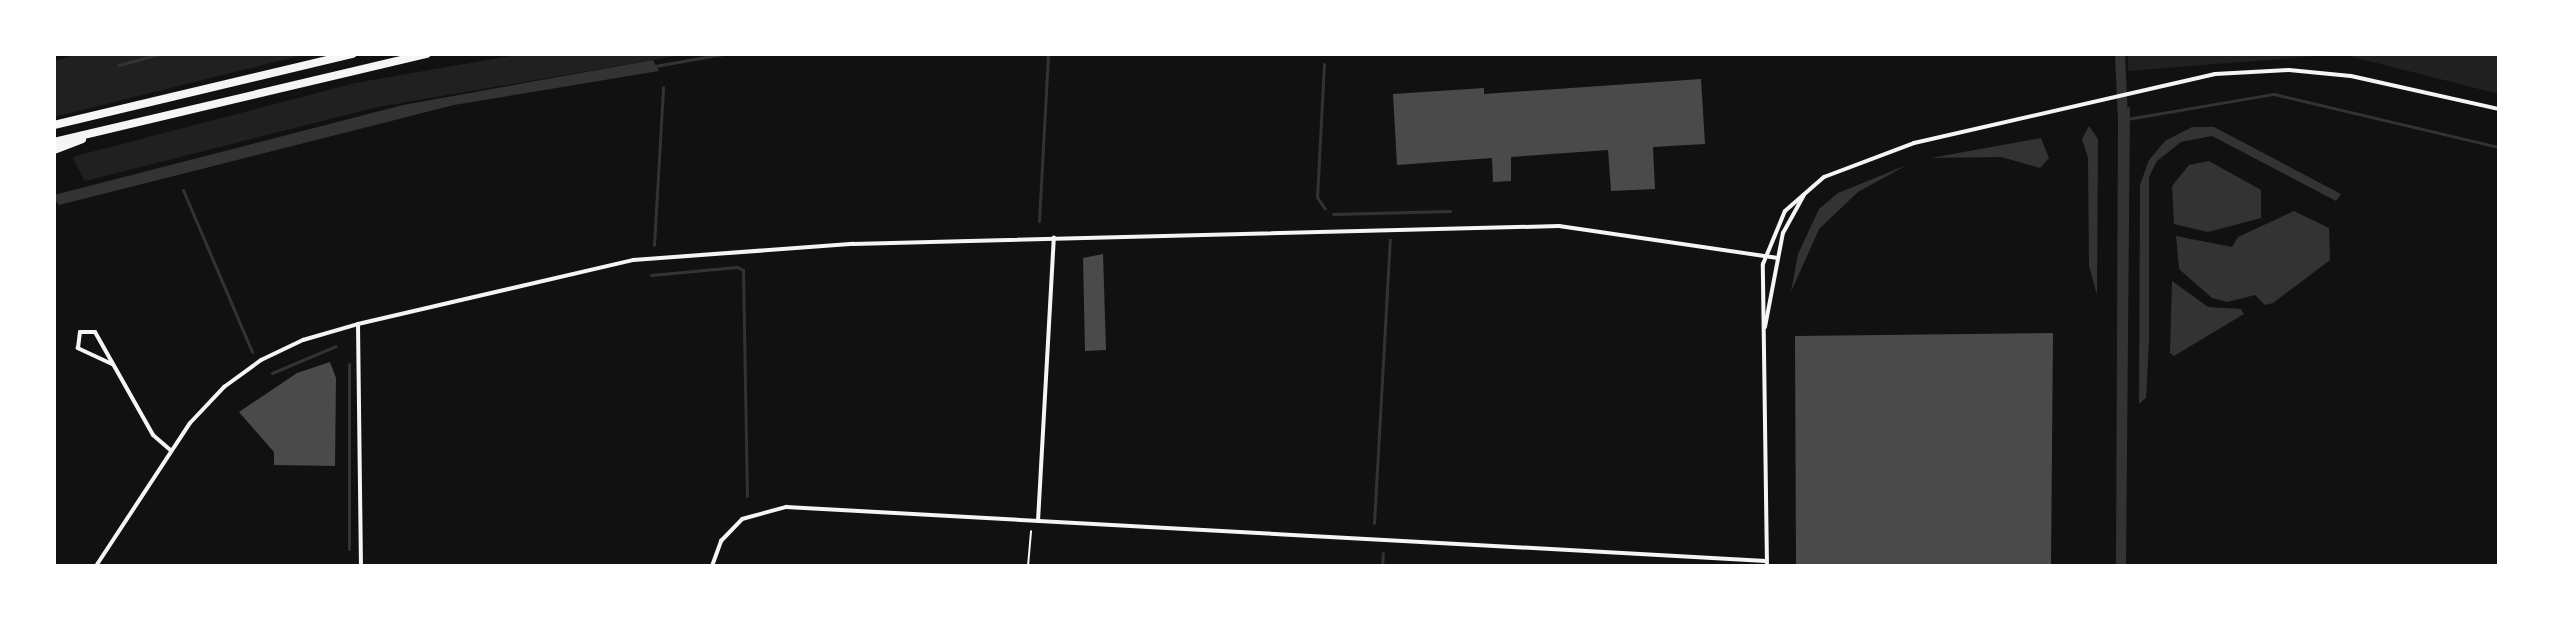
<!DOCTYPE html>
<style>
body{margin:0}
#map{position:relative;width:2553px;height:620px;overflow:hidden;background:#111;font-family:"Fira Sans",sans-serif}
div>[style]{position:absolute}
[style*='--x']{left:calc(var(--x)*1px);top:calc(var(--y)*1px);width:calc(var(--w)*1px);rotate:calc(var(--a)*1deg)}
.green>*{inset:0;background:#202020}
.water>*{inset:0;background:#333}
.stream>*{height:3px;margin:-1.5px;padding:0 1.5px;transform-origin:1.5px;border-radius:1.5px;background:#333}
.canal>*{height:10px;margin:-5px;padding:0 5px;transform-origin:5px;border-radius:5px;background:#333}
.building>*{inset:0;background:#4a4a4a}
.path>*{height:2px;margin:-1px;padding:0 1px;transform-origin:1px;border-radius:1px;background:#f5f5f5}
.minor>*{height:4px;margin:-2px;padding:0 2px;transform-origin:2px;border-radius:2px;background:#f5f5f5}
.motorway>*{height:8px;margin:-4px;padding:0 4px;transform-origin:4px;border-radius:4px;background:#f5f5f5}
span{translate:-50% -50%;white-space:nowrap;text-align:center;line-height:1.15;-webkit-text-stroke:6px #fff;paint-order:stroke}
.frame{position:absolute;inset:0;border:56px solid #fff;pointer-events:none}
</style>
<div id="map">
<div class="green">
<i style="clip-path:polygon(79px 54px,307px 54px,54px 117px,54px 61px)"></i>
<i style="clip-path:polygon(522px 54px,687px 54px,378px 107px,85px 181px,72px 157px,355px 83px)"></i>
<i style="clip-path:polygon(2128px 54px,2499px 54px,2499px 94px,2341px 54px,2128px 71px)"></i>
</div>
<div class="water">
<i style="clip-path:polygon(653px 60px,659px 71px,454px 105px,59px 205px,54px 199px,54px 195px,403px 105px)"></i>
<i style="clip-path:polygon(2130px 107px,2126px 566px,2116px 566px,2118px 117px,2119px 109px)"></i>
<i style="clip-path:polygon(2089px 126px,2098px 139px,2097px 295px,2089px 266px,2088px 158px,2082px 139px)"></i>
<i style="clip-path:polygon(2192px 127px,2214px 127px,2341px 194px,2336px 201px,2212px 136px,2181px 142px,2157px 161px,2149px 177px,2149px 343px,2146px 398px,2139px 404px,2140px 185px,2149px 160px,2165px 141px)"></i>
<i style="clip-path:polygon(2041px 138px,2049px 158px,2040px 168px,2001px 157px,1931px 158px)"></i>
<i style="clip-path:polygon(2209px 161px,2261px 190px,2261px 218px,2208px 232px,2174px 224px,2172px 186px,2189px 165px)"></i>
<i style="clip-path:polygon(1907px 165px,1858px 192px,1819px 229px,1791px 292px,1798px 254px,1819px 209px,1838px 193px)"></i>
<i style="clip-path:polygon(2294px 211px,2329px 228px,2330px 260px,2273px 303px,2265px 305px,2255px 295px,2227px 302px,2212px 298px,2179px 269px,2176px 236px,2232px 247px,2238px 237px)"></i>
<i style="clip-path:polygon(2172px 281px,2208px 307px,2241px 309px,2244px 314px,2174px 356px,2170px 353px)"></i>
</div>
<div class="stream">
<i style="--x:1324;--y:64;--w:133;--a:93"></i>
<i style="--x:1317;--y:197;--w:14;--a:56"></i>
<i style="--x:119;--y:65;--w:41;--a:-15.4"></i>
<i style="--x:655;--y:66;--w:69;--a:-10"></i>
<i style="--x:2127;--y:119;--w:149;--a:-9.7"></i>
<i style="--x:2274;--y:94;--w:231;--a:13.3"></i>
<i style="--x:183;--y:190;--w:176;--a:66.9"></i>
<i style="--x:1333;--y:214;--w:117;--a:-1.5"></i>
<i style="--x:1039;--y:221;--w:167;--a:-86.9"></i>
<i style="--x:654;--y:245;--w:158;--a:-86.7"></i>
<i style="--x:651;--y:275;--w:86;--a:-5.3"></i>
<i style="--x:737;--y:267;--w:7;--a:27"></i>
<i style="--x:743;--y:270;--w:226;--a:89"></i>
<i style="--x:349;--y:364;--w:185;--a:90"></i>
<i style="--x:272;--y:373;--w:69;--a:-22.9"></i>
<i style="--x:1374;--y:523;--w:284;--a:-86.8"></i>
<i style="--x:1382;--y:566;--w:13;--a:-86"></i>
</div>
<div class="canal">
<i style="--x:2120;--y:54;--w:66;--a:87.4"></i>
</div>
<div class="building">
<i style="clip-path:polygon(1701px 79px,1705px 144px,1653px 147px,1655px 189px,1611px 191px,1608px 150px,1511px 157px,1511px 181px,1493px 182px,1492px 158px,1397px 165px,1393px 94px,1484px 88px,1484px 94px)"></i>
<i style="clip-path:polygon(1103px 254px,1106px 350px,1085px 351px,1083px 258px)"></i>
<i style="clip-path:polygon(2053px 333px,2051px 566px,1796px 566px,1795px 336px)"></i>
<i style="clip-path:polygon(330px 362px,336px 378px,335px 466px,274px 465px,274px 452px,239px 412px,297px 373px)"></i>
</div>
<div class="path">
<i style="--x:1028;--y:566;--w:35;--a:-85"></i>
</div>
<div class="minor">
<i style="--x:358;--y:324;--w:242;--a:89.3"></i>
<i style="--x:1765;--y:327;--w:96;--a:-79.2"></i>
<i style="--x:1783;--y:233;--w:43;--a:-61.1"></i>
<i style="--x:112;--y:364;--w:38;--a:-155"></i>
<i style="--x:78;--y:348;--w:16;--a:-83"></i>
<i style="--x:80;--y:332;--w:15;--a:0"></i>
<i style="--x:95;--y:332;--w:118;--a:60.6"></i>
<i style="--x:153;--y:435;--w:23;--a:41"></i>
<i style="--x:1038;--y:521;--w:284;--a:-86.8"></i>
<i style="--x:96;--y:566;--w:171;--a:-56.7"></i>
<i style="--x:190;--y:423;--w:50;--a:-46.6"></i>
<i style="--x:224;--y:387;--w:46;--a:-36.1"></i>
<i style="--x:261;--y:360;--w:47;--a:-25.5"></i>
<i style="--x:303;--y:340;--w:57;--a:-16.2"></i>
<i style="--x:358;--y:324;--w:282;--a:-13.1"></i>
<i style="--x:633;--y:260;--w:221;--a:-4.2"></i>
<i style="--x:853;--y:244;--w:706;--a:-1.46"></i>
<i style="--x:1559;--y:226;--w:221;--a:8.3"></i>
<i style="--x:712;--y:566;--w:27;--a:-70"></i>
<i style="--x:721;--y:541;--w:30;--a:-46"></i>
<i style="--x:742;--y:519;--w:46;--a:-15.3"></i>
<i style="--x:786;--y:507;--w:981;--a:3.15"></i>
<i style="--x:1767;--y:566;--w:302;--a:-90.8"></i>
<i style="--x:1763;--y:264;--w:57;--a:-67.5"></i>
<i style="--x:1785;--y:211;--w:52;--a:-41.1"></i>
<i style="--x:1824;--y:177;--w:96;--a:-20.7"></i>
<i style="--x:1914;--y:143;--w:309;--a:-12.9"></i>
<i style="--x:2215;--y:74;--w:74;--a:-3.1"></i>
<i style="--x:2289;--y:70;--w:62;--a:5.5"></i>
<i style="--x:2351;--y:76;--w:152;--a:12.6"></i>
</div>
<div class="motorway">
<i style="--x:54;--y:125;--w:307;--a:-13.4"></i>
<i style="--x:54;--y:142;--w:383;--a:-13.3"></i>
<i style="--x:54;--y:150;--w:30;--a:-21"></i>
</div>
<div class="frame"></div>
</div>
